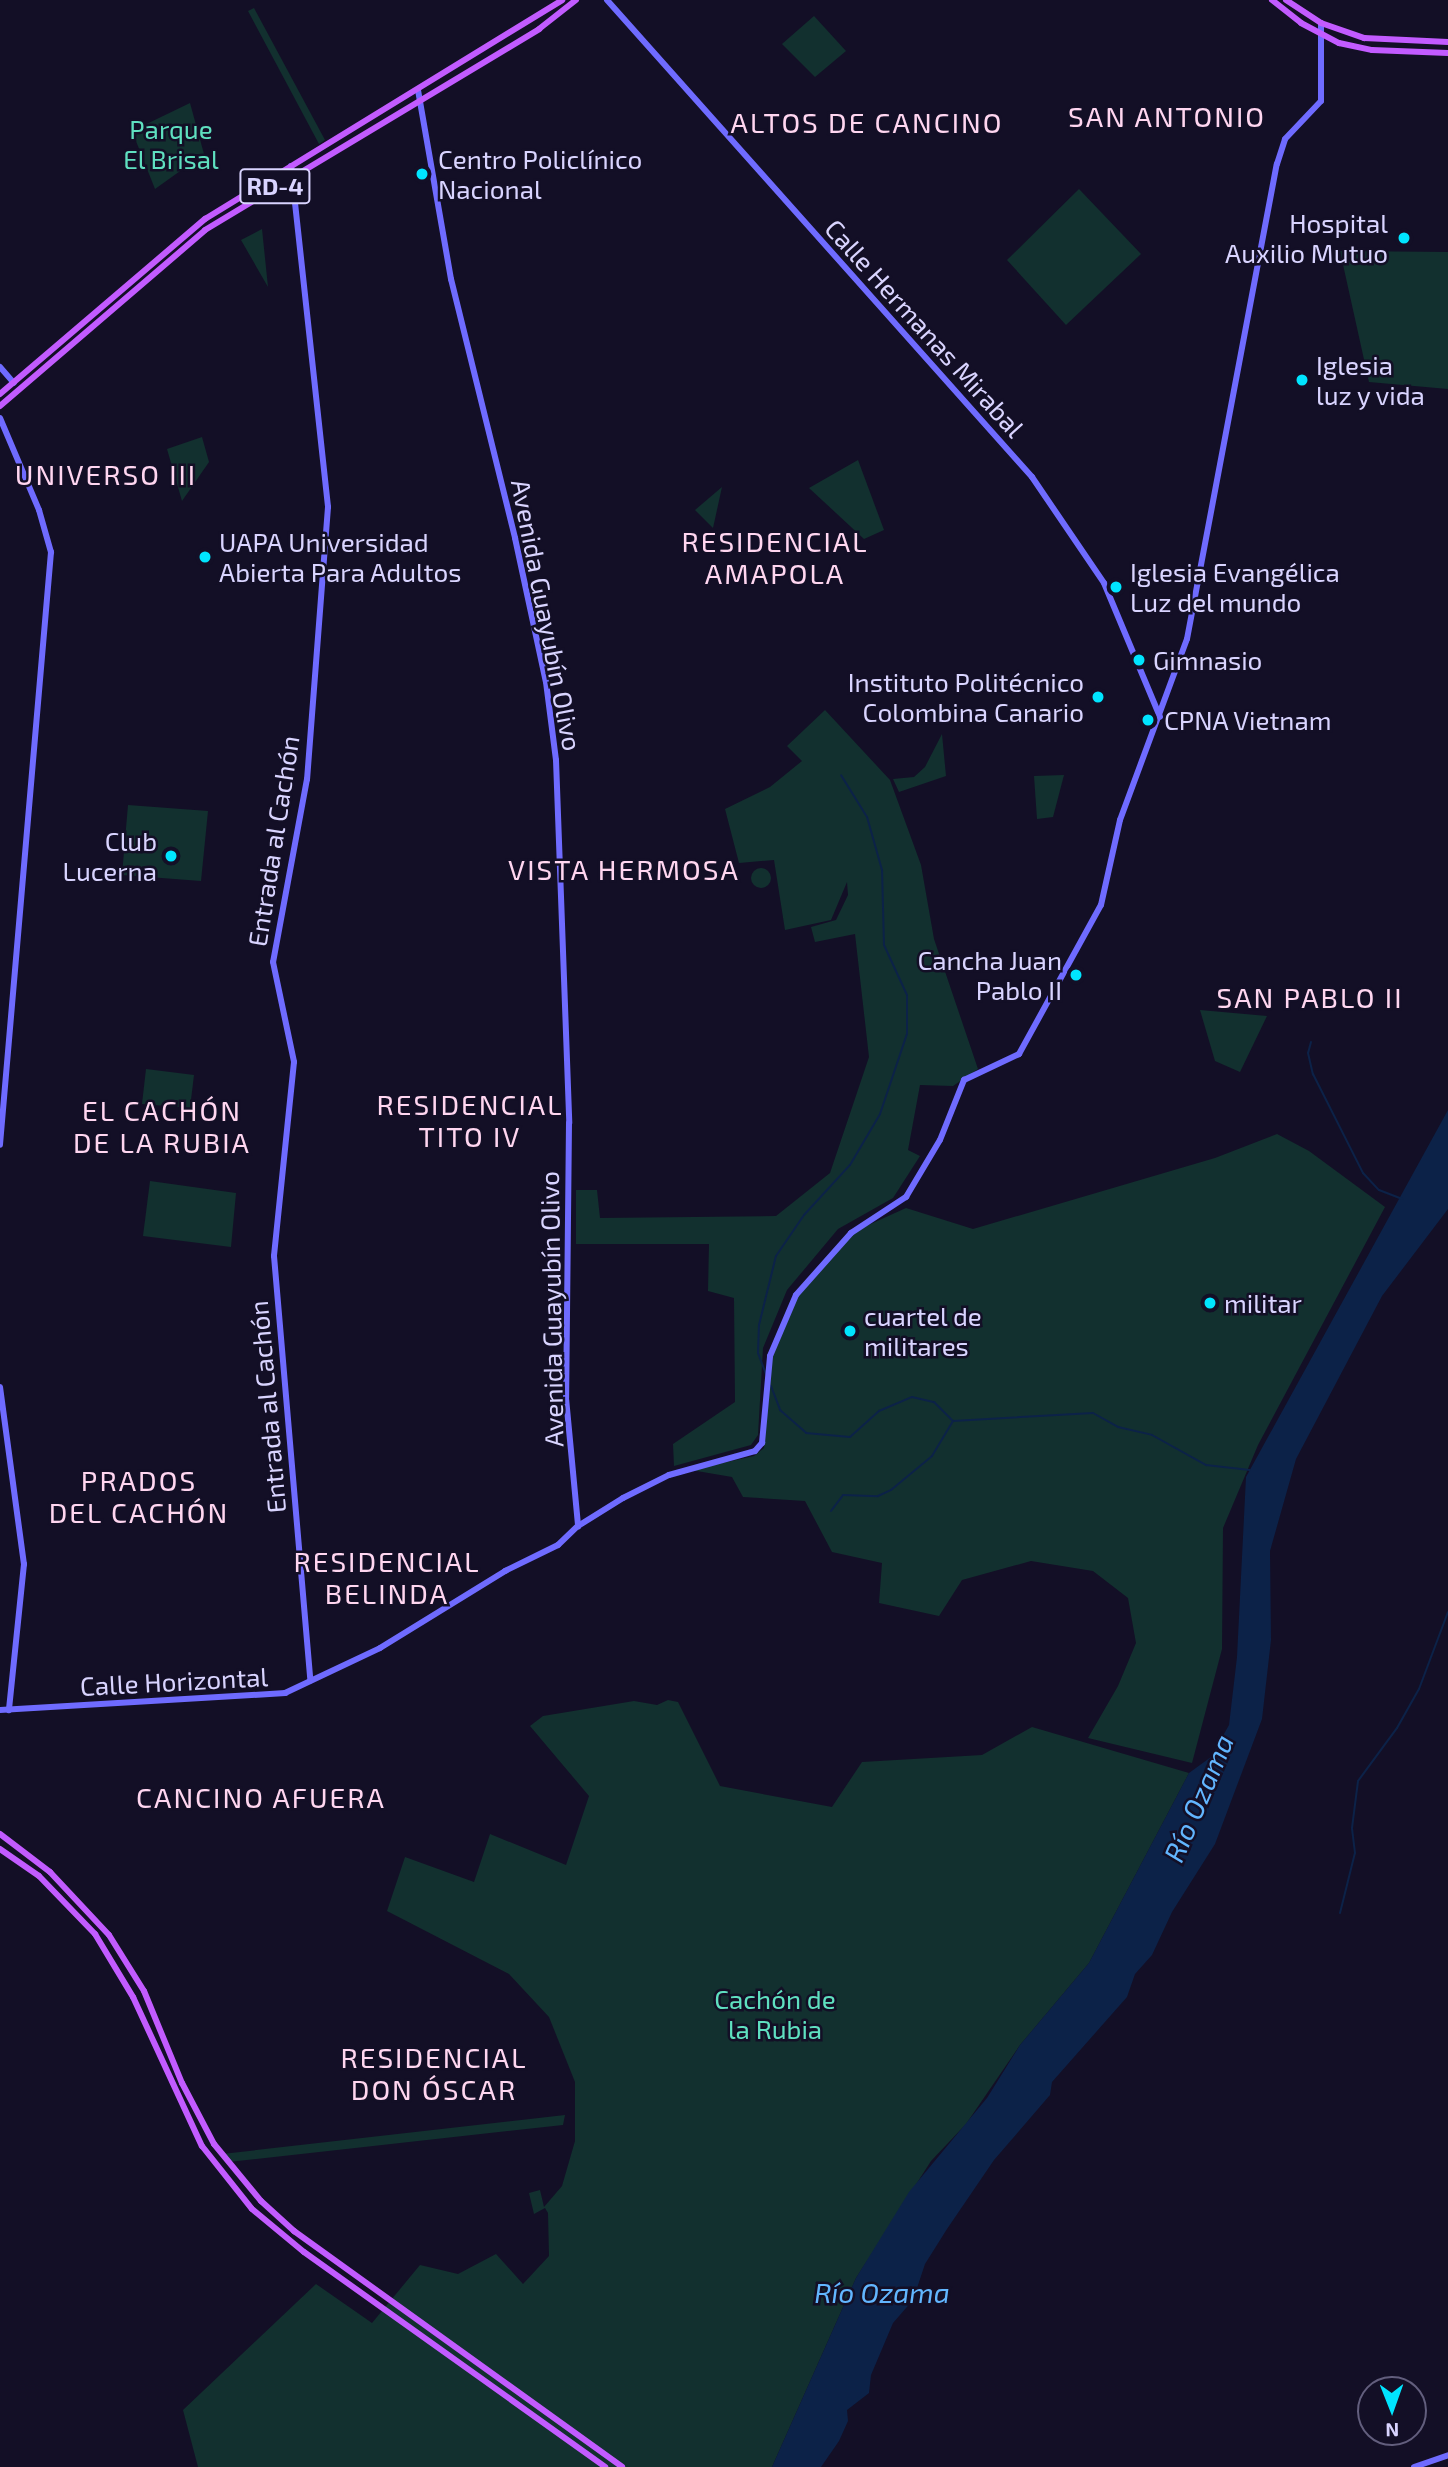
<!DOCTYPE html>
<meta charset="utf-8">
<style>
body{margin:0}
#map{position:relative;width:1448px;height:2467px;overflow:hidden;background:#130f26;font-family:"Exo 2",sans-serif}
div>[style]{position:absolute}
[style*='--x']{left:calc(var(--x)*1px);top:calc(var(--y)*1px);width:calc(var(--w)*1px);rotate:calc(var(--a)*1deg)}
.green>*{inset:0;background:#12302f}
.round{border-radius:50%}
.water>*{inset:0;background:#0c2248}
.stream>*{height:2px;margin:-1px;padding:0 1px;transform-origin:1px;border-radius:1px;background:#0c2248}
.secondary>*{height:6px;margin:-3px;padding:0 3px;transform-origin:3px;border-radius:3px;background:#6f6bff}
.primary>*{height:6px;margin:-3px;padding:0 3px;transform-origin:3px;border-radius:3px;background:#c25bff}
.dots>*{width:19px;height:19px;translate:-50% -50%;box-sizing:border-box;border:4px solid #130f26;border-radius:50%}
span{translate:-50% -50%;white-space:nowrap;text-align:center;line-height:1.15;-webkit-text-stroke:5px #130f26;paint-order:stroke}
.shield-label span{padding:2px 5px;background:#130f26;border:2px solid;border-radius:5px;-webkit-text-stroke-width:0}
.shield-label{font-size:24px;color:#d9d4ff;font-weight:700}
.park-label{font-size:26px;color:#5fe0c0}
.poi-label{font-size:26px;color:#d9d4ff}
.left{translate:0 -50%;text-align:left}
.right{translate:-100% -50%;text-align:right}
.street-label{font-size:26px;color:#d9d4ff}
.neighbourhood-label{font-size:28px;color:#ffd6f0;letter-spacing:2px}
.water-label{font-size:28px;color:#62b6ff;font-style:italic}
.north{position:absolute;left:1357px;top:2376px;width:70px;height:70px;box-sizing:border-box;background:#130f26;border:2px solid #625e7d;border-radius:50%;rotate:179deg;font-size:19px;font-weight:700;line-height:28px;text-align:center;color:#d9d4ff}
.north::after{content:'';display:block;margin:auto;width:24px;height:32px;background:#00e5ff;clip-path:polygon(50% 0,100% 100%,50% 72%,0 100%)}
</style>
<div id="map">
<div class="green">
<i style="clip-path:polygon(254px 8px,325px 140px,319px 144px,248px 11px)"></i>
<i style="clip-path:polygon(814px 16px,846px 51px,815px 77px,782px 44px)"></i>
<i style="clip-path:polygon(190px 103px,204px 154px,155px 189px,132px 131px)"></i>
<i style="clip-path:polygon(1079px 189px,1141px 254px,1066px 325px,1007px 260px)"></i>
<i style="clip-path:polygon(262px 229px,268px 287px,241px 240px)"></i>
<i style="clip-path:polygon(1340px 251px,1448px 252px,1448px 389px,1369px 382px)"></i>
<i style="clip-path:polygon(202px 437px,209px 462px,182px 501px,167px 449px)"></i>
<i style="clip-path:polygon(858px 460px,884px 530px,864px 539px,809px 488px)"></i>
<i style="clip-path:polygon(722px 487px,713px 528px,695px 510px)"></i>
<i style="clip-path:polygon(825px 710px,890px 780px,921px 865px,934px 939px,978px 1069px,953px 1086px,920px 1085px,908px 1150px,920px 1156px,893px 1198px,838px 1229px,787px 1290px,763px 1348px,758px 1435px,751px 1445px,674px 1466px,673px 1444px,735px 1402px,734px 1298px,708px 1291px,709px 1244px,576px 1244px,576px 1190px,597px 1190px,600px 1218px,776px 1216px,830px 1173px,869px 1057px,855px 934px,815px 942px,811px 927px,836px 920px,848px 895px,847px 882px,831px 920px,785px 930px,774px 860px,739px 863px,725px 809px,770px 787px,802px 761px,787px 746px)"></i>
<i style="clip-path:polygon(942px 734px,946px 776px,899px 792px,893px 779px,914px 777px,925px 767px)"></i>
<i style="clip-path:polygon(1064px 775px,1053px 817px,1037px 819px,1034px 776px)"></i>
<i style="clip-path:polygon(128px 805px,208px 811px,201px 881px,122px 875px)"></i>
<i class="round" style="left:751px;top:868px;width:20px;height:20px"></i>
<i style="clip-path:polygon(1200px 1010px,1267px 1016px,1240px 1072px,1215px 1061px)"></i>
<i style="clip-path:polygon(146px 1069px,194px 1075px,190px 1108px,142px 1104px)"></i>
<i style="clip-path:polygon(1277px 1134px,1309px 1151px,1385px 1207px,1258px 1445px,1223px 1528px,1222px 1649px,1192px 1763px,1088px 1738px,1118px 1686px,1136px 1643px,1128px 1598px,1093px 1571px,1031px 1561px,962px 1580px,939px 1616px,879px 1603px,882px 1563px,832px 1552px,805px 1501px,743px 1497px,732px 1477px,691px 1470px,754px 1456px,764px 1448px,770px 1358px,797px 1296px,853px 1232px,906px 1208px,973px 1229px,1215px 1158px)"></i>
<i style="clip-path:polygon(150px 1181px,236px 1193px,231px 1247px,143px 1236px)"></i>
<i style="clip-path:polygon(668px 1700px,678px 1702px,720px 1786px,832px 1807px,862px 1762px,982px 1755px,1032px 1727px,1189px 1773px,1089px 1963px,1020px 2045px,966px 2124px,931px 2161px,856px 2278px,772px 2467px,198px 2467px,183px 2410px,316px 2284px,372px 2323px,420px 2265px,458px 2274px,496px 2254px,523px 2284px,549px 2256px,548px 2213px,545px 2208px,534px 2214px,529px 2193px,540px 2190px,544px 2207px,562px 2186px,575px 2141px,575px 2082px,549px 2017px,509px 1974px,387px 1911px,405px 1857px,474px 1882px,490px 1834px,566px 1865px,589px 1796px,530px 1726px,543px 1716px,634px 1701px,657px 1705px)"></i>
<i style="clip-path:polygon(565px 2115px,563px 2125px,228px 2162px,222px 2154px)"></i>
</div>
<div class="water">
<i style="clip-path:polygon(1448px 1110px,1448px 1209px,1382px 1296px,1296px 1459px,1270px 1551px,1271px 1640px,1262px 1719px,1215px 1844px,1172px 1912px,1152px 1955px,1135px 1974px,1127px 1997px,1052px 2082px,1050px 2095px,994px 2160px,947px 2229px,925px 2264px,913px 2300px,893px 2323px,871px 2375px,869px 2393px,847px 2410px,848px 2421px,839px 2441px,821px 2467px,772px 2467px,856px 2278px,909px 2192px,987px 2098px,1020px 2045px,1089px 1963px,1189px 1773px,1211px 1757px,1229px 1725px,1237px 1657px,1246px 1477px)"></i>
</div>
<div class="stream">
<i style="--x:1311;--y:1042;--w:11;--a:105"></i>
<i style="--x:1308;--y:1053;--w:22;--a:77"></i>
<i style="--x:1313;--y:1074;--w:111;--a:63.2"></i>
<i style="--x:1363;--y:1173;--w:23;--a:47"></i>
<i style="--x:1379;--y:1190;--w:25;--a:21"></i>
<i style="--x:766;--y:1374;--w:22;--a:-111"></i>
<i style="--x:758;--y:1353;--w:28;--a:-88"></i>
<i style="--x:759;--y:1325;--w:71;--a:-76.2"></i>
<i style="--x:776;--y:1256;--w:50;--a:-55.7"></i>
<i style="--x:804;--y:1215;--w:68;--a:-47.4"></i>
<i style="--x:850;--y:1165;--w:59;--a:-59.5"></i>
<i style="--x:880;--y:1114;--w:84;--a:-71.4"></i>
<i style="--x:907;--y:1034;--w:39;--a:-90"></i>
<i style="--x:907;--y:995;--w:55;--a:-114.7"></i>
<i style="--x:884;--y:945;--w:75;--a:-91.5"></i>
<i style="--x:882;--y:870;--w:55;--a:-105.8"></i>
<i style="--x:867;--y:817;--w:49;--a:-121.8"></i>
<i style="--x:771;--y:1386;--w:26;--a:69"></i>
<i style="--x:780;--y:1410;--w:35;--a:41"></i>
<i style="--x:806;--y:1433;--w:44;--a:5.2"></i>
<i style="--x:850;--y:1437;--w:39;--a:-42"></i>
<i style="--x:879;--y:1411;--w:36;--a:-23"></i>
<i style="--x:912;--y:1397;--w:23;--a:13"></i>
<i style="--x:934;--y:1402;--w:27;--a:45"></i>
<i style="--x:953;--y:1421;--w:140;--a:-3.3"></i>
<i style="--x:1093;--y:1413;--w:29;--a:29"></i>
<i style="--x:1118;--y:1427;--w:35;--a:13"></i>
<i style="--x:1152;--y:1435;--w:62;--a:29.1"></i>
<i style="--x:1206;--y:1465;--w:44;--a:6.5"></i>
<i style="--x:831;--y:1511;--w:20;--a:-53"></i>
<i style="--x:843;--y:1495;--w:35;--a:2"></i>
<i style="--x:878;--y:1496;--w:14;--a:-25"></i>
<i style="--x:891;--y:1490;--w:53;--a:-39.7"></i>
<i style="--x:932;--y:1456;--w:41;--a:-59"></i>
<i style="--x:1340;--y:1913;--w:62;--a:-76"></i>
<i style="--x:1355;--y:1853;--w:25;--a:-97"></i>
<i style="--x:1352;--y:1828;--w:47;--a:-82.7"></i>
<i style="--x:1358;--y:1781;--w:66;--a:-53.7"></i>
<i style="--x:1397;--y:1728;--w:45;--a:-60.6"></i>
<i style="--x:1419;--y:1689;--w:82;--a:-69.4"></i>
</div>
<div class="secondary">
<i style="--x:607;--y:0;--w:639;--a:48.3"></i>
<i style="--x:1032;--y:477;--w:128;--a:55.8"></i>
<i style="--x:1104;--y:583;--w:145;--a:67.3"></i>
<i style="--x:418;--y:90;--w:192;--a:80.1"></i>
<i style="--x:451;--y:279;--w:267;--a:76.1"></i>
<i style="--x:515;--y:538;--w:147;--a:77.9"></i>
<i style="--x:546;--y:682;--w:79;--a:82.7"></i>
<i style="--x:556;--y:760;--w:363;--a:87.9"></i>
<i style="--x:569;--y:1123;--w:275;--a:90.6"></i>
<i style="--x:566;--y:1398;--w:129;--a:84.6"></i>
<i style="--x:291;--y:166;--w:343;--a:83.8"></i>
<i style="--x:328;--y:507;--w:273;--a:94.4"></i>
<i style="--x:307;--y:779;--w:186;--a:100.5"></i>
<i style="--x:273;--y:962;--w:102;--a:78.1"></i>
<i style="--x:294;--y:1062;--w:195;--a:95.9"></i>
<i style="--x:274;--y:1256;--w:426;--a:85.1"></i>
<i style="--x:0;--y:367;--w:21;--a:49"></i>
<i style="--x:0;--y:418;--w:100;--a:67"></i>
<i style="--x:39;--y:510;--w:44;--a:74.1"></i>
<i style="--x:51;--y:552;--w:595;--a:94.92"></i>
<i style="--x:0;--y:1387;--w:179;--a:82.3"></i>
<i style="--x:24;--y:1564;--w:147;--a:95.9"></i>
<i style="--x:0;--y:1710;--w:286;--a:-3.4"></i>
<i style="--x:285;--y:1693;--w:105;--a:-25.3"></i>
<i style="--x:380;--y:1648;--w:147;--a:-31.6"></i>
<i style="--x:505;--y:1571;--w:59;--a:-26.1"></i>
<i style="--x:558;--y:1545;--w:28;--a:-44"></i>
<i style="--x:578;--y:1526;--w:53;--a:-31.9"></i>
<i style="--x:623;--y:1498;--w:51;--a:-26.6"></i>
<i style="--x:669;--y:1475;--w:89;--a:-15.6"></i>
<i style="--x:755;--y:1451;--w:11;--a:-49"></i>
<i style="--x:762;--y:1443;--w:87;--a:-84.7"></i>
<i style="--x:770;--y:1356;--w:66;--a:-66.9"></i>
<i style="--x:796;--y:1295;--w:83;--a:-48.4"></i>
<i style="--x:851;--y:1233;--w:66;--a:-33.2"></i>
<i style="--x:906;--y:1197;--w:66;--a:-59.2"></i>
<i style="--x:940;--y:1140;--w:65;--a:-68.2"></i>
<i style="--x:964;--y:1080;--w:61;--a:-25.3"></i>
<i style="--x:1019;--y:1054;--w:170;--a:-61.2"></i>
<i style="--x:1101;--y:905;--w:87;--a:-77.4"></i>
<i style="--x:1120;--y:820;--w:193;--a:-69.7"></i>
<i style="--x:1187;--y:639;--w:483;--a:-79.3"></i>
<i style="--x:1277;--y:164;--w:26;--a:-72"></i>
<i style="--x:1285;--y:139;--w:52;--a:-46.5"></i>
<i style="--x:1321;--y:101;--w:78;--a:-90"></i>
<i style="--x:1414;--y:2467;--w:36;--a:-19"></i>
</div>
<div class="primary">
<i style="--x:1272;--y:0;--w:37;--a:38"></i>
<i style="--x:1301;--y:23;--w:43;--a:27.8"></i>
<i style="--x:1339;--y:43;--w:34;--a:12"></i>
<i style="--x:1372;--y:50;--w:76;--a:2.3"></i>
<i style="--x:1286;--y:0;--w:42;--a:33.3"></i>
<i style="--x:1321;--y:23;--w:46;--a:19.2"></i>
<i style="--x:1364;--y:38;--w:84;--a:2.7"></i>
<i style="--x:0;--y:394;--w:270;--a:-40.5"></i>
<i style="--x:205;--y:219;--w:419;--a:-31.5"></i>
<i style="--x:0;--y:406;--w:270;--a:-40.6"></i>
<i style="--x:205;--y:230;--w:390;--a:-31"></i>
<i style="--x:539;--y:29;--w:47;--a:-38.1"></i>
<i style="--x:0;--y:1834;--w:63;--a:37.2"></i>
<i style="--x:50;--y:1872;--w:86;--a:46.9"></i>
<i style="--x:109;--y:1935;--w:66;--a:58"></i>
<i style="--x:144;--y:1991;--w:100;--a:67.6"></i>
<i style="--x:182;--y:2083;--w:69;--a:62.3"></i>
<i style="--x:214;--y:2144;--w:74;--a:50.5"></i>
<i style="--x:261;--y:2201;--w:45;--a:42.3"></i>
<i style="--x:294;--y:2231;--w:404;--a:35.7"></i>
<i style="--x:0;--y:1849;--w:47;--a:34.7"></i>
<i style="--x:39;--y:1876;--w:81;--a:46"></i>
<i style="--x:95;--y:1934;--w:74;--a:58.9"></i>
<i style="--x:133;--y:1997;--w:164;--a:65.2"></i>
<i style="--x:202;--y:2146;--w:80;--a:51.6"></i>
<i style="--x:252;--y:2209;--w:67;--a:39.6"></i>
<i style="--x:304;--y:2252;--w:370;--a:35.5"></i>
</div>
<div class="dots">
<i style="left:422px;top:174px;background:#00e5ff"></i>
<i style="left:1404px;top:238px;background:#00e5ff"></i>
<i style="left:1302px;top:380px;background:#00e5ff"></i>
<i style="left:205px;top:557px;background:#00e5ff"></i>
<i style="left:1116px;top:587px;background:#00e5ff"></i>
<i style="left:1139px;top:660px;background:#00e5ff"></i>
<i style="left:1098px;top:697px;background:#00e5ff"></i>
<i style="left:1148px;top:720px;background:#00e5ff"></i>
<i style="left:171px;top:856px;background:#00e5ff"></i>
<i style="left:1076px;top:975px;background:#00e5ff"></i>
<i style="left:1210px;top:1303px;background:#00e5ff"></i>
<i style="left:850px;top:1331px;background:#00e5ff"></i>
</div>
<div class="shield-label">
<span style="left:275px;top:186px">RD-4</span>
</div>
<div class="park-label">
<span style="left:171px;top:144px">Parque<br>El Brisal</span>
<span style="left:775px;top:2014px">Cachón de<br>la Rubia</span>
</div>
<div class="poi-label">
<span class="left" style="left:438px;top:174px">Centro Policlínico<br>Nacional</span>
<span class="right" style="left:1388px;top:238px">Hospital<br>Auxilio Mutuo</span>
<span class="left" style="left:1316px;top:380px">Iglesia<br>luz y vida</span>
<span class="left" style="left:219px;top:557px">UAPA Universidad<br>Abierta Para Adultos</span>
<span class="left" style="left:1130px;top:587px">Iglesia Evangélica<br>Luz del mundo</span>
<span class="left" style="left:1153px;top:660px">Gimnasio</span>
<span class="right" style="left:1084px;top:697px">Instituto Politécnico<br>Colombina Canario</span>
<span class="left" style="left:1164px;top:720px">CPNA Vietnam</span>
<span class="right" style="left:157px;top:856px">Club<br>Lucerna</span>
<span class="right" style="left:1062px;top:975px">Cancha Juan<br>Pablo II</span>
<span class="left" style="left:1224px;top:1303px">militar</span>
<span class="left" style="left:864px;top:1331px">cuartel de<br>militares</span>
</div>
<div class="street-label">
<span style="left:925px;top:328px;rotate:48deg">Calle Hermanas Mirabal</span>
<span style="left:547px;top:615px;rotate:79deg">Avenida Guayubín Olivo</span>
<span style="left:273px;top:841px;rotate:-81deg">Entrada al Cachón</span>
<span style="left:551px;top:1309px;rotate:-91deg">Avenida Guayubín Olivo</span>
<span style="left:267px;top:1407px;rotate:-95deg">Entrada al Cachón</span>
<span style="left:174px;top:1681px;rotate:-3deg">Calle Horizontal</span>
</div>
<div class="neighbourhood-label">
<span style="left:1167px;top:116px">SAN ANTONIO</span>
<span style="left:867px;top:122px">ALTOS DE CANCINO</span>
<span style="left:106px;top:474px">UNIVERSO III</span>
<span style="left:775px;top:557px">RESIDENCIAL<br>AMAPOLA</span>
<span style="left:624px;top:869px">VISTA HERMOSA</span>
<span style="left:1310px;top:997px">SAN PABLO II</span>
<span style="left:470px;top:1120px">RESIDENCIAL<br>TITO IV</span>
<span style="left:162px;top:1126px">EL CACHÓN<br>DE LA RUBIA</span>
<span style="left:139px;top:1496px">PRADOS<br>DEL CACHÓN</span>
<span style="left:387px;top:1577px">RESIDENCIAL<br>BELINDA</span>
<span style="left:261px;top:1797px">CANCINO AFUERA</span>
<span style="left:434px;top:2073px">RESIDENCIAL<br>DON ÓSCAR</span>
</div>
<div class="water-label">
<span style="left:1198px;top:1798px;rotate:-67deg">Río Ozama</span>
<span style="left:882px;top:2292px">Río Ozama</span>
</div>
<div class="north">N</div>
</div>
